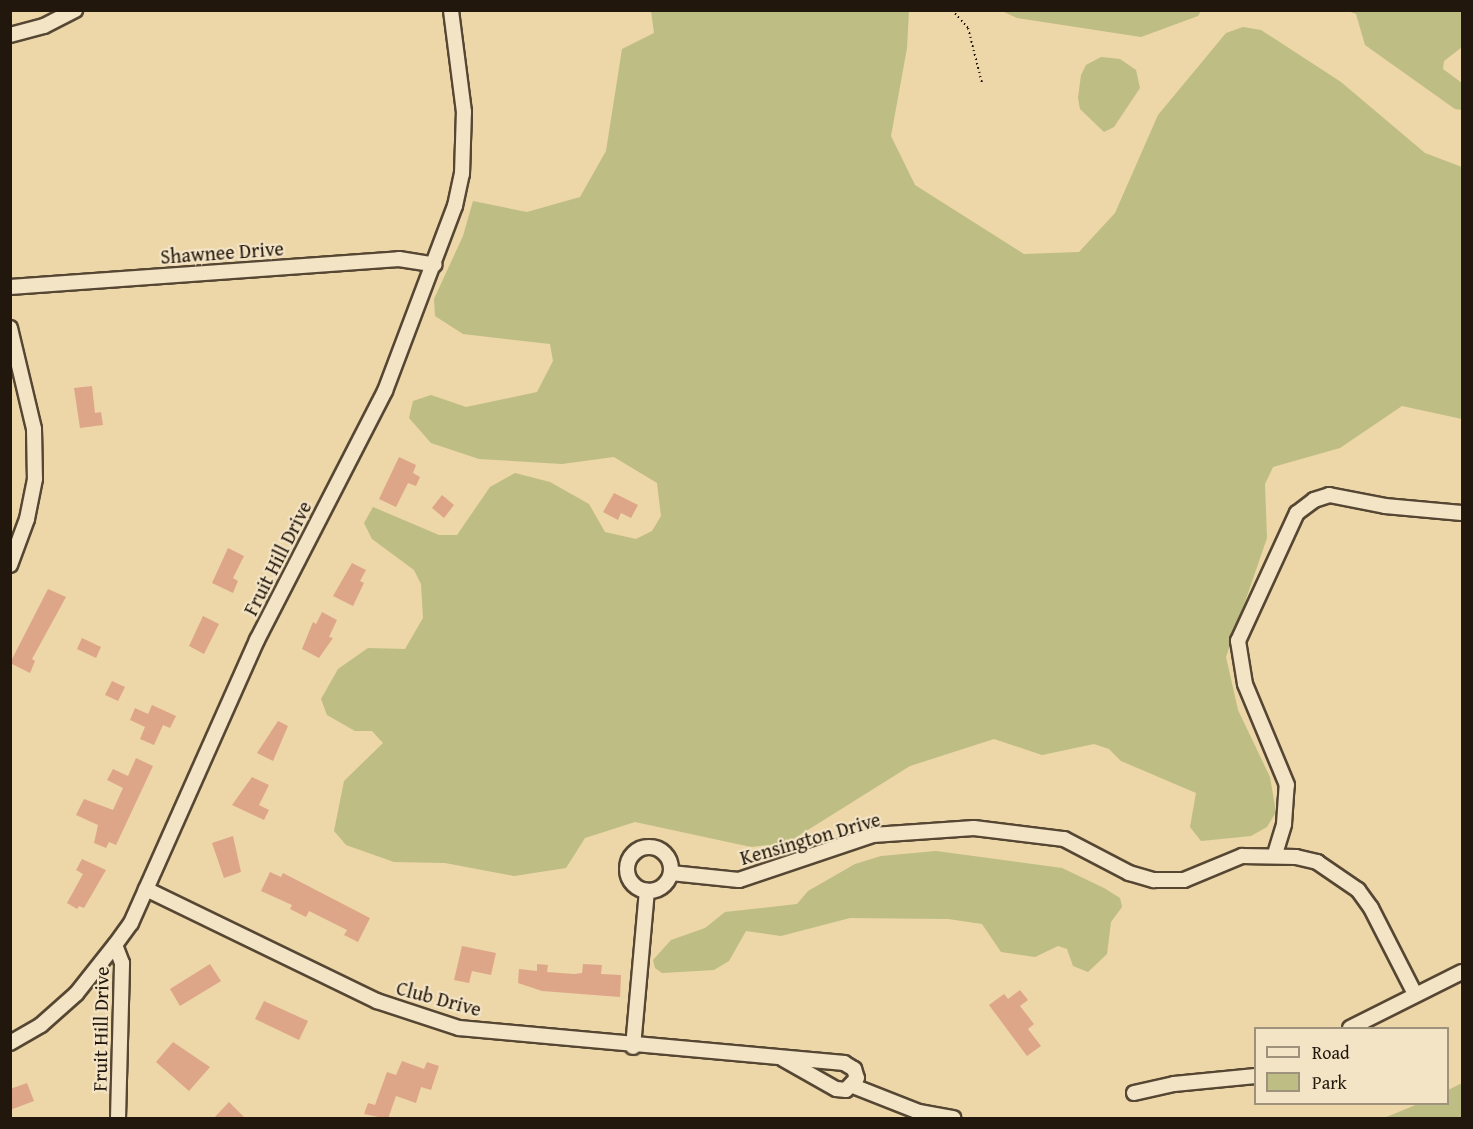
<!DOCTYPE html>
<style>
body{margin:0}
#map{position:relative;width:1473px;height:1129px;overflow:hidden;background:#edd6a7;font-family:"Gentium Book Plus",serif}
div>[style]{position:absolute}
[style*='--x']{left:calc(var(--x)*1px);top:calc(var(--y)*1px);width:calc(var(--w)*1px);rotate:calc(var(--a)*1deg)}
.green>*{inset:0;background:#bdbd84}
.building>*{inset:0;background:#dea689}
.path>*{height:2px;margin-top:-1px;transform-origin:0;background:repeating-linear-gradient(90deg,#22170c 0 1.5px,transparent 0 4.5px)}
.roads{filter:drop-shadow(2px 0 #554733) drop-shadow(-2px 0 #554733) drop-shadow(0 2px #554733) drop-shadow(0 -2px #554733)}
.minor>*{height:14px;margin:-7px;padding:0 7px;transform-origin:7px;border-radius:7px;background:#f3e4c6}
.minor>.ring{margin:-7px;padding:0;box-sizing:content-box;background:none;border:14px solid #f3e4c6;border-radius:50%}
span{translate:-50% -50%;white-space:nowrap;text-align:center;line-height:1.15;-webkit-text-stroke:4.5px #f3e4c6;paint-order:stroke}
.street-label{font-size:20px;color:#22170c}
.frame{position:absolute;inset:0;border:12px solid #22170c;pointer-events:none}
.legend{position:absolute;left:1254px;top:1027px;width:195px;height:78px;box-sizing:border-box;background:#f3e4c6;border:2px solid #9f927c;margin:0;padding:8px 10px;list-style:none;font-size:18px;color:#22170c}
.legend li{display:flex;align-items:center;gap:12px;height:30px}
.legend b{width:30px;border:2px solid #9f927c}
</style>
<div id="map">
<div class="green">
<i style="clip-path:polygon(651px 11px,909px 11px,907px 48px,891px 136px,915px 185px,1024px 254px,1079px 252px,1115px 213px,1158px 115px,1226px 33px,1243px 27px,1261px 30px,1341px 82px,1425px 153px,1462px 167px,1462px 419px,1402px 406px,1340px 448px,1273px 467px,1265px 484px,1267px 538px,1226px 657px,1238px 710px,1270px 777px,1276px 812px,1267px 827px,1251px 836px,1201px 841px,1190px 827px,1196px 793px,1121px 761px,1109px 749px,1094px 744px,1042px 755px,994px 739px,910px 766px,787px 843px,751px 847px,635px 822px,585px 838px,566px 868px,514px 876px,445px 863px,394px 862px,346px 845px,334px 831px,344px 781px,383px 743px,372px 731px,355px 731px,327px 715px,321px 699px,338px 669px,368px 648px,405px 649px,423px 618px,421px 584px,414px 570px,372px 539px,364px 523px,373px 507px,439px 535px,457px 535px,490px 487px,515px 473px,550px 482px,589px 504px,605px 532px,636px 539px,652px 531px,661px 516px,657px 483px,614px 457px,562px 464px,479px 459px,431px 443px,409px 418px,413px 401px,431px 395px,466px 407px,537px 392px,553px 361px,550px 344px,463px 334px,435px 316px,434px 299px,463px 236px,473px 201px,527px 212px,580px 197px,606px 151px,622px 49px,654px 33px)"></i>
<i style="clip-path:polygon(1002px 11px,1201px 10px,1201px 11px,1198px 16px,1141px 37px,1017px 18px)"></i>
<i style="clip-path:polygon(1348px 11px,1462px 11px,1462px 47px,1444px 61px,1443px 69px,1462px 83px,1462px 110px,1455px 109px,1365px 45px,1356px 14px)"></i>
<i style="clip-path:polygon(1101px 57px,1120px 59px,1136px 70px,1140px 88px,1114px 127px,1104px 132px,1080px 109px,1078px 98px,1081px 75px,1086px 65px)"></i>
<i style="clip-path:polygon(936px 851px,1062px 868px,1104px 888px,1120px 898px,1122px 907px,1111px 922px,1107px 954px,1088px 972px,1073px 966px,1067px 949px,1058px 946px,1035px 957px,1001px 952px,982px 924px,948px 919px,850px 918px,781px 936px,746px 931px,729px 961px,714px 970px,662px 973px,655px 968px,653px 960px,671px 940px,705px 928px,725px 912px,797px 904px,808px 891px,855px 864px,881px 856px)"></i>
<i style="clip-path:polygon(1462px 1083px,1462px 1118px,1384px 1118px,1418px 1104px,1448px 1104px,1448px 1090px)"></i>
</div>
<div class="building">
<i style="clip-path:polygon(92px 386px,95px 413px,101px 412px,103px 425px,80px 428px,74px 388px)"></i>
<i style="clip-path:polygon(399px 457px,416px 465px,413px 473px,420px 477px,416px 486px,408px 483px,396px 507px,379px 499px)"></i>
<i style="clip-path:polygon(614px 493px,638px 505px,631px 518px,621px 513px,618px 520px,603px 512px)"></i>
<i style="clip-path:polygon(442px 495px,454px 505px,444px 518px,432px 508px)"></i>
<i style="clip-path:polygon(228px 548px,244px 556px,233px 578px,238px 581px,233px 593px,212px 583px)"></i>
<i style="clip-path:polygon(352px 563px,366px 570px,360px 581px,364px 583px,353px 606px,333px 596px)"></i>
<i style="clip-path:polygon(48px 589px,66px 597px,32px 659px,35px 661px,30px 673px,10px 663px)"></i>
<i style="clip-path:polygon(322px 612px,337px 620px,329px 637px,333px 638px,319px 658px,302px 649px,313px 622px,316px 624px)"></i>
<i style="clip-path:polygon(203px 616px,219px 624px,204px 654px,189px 646px)"></i>
<i style="clip-path:polygon(82px 638px,101px 647px,96px 658px,77px 649px)"></i>
<i style="clip-path:polygon(112px 681px,125px 687px,118px 701px,105px 695px)"></i>
<i style="clip-path:polygon(152px 705px,176px 716px,170px 728px,163px 725px,154px 745px,140px 739px,145px 727px,130px 720px,135px 708px,148px 714px)"></i>
<i style="clip-path:polygon(278px 721px,288px 726px,273px 761px,257px 753px)"></i>
<i style="clip-path:polygon(136px 758px,153px 766px,116px 845px,109px 842px,106px 848px,94px 843px,98px 825px,76px 815px,84px 799px,113px 810px,123px 788px,107px 780px,113px 769px,128px 776px)"></i>
<i style="clip-path:polygon(252px 777px,269px 785px,259px 805px,269px 810px,264px 820px,232px 805px)"></i>
<i style="clip-path:polygon(233px 836px,241px 872px,224px 878px,212px 843px)"></i>
<i style="clip-path:polygon(82px 859px,106px 870px,84px 908px,79px 906px,77px 909px,67px 903px,83px 874px,76px 870px)"></i>
<i style="clip-path:polygon(270px 872px,281px 877px,283px 873px,370px 918px,358px 942px,344px 935px,347px 930px,309px 911px,306px 917px,290px 909px,292px 905px,261px 891px)"></i>
<i style="clip-path:polygon(462px 946px,496px 953px,491px 975px,472px 971px,469px 983px,454px 980px)"></i>
<i style="clip-path:polygon(210px 964px,221px 981px,180px 1006px,170px 989px)"></i>
<i style="clip-path:polygon(537px 964px,548px 965px,547px 972px,574px 974px,582px 973px,583px 964px,602px 965px,601px 974px,621px 975px,620px 997px,542px 991px,518px 983px,519px 969px,537px 971px)"></i>
<i style="clip-path:polygon(1020px 990px,1028px 1000px,1020px 1006px,1034px 1024px,1028px 1029px,1041px 1046px,1027px 1056px,989px 1005px,1004px 994px,1008px 999px)"></i>
<i style="clip-path:polygon(264px 1001px,308px 1021px,299px 1040px,255px 1019px)"></i>
<i style="clip-path:polygon(173px 1042px,210px 1067px,189px 1091px,156px 1062px)"></i>
<i style="clip-path:polygon(402px 1061px,424px 1069px,427px 1062px,439px 1066px,431px 1090px,421px 1087px,416px 1103px,396px 1096px,388px 1119px,364px 1114px,368px 1103px,375px 1105px,387px 1072px,396px 1075px)"></i>
<i style="clip-path:polygon(27px 1083px,34px 1101px,10px 1110px,10px 1089px)"></i>
<i style="clip-path:polygon(229px 1102px,246px 1119px,213px 1119px)"></i>
</div>
<div class="path">
<i style="--x:952;--y:10;--w:24;--a:48"></i>
<i style="--x:968;--y:28;--w:57;--a:75.7"></i>
</div>
<div class="roads">
<div class="minor">
<i style="--x:10;--y:35;--w:35;--a:-15"></i>
<i style="--x:44;--y:26;--w:35;--a:-27"></i>
<i style="--x:10;--y:287;--w:390;--a:-4.1"></i>
<i style="--x:399;--y:259;--w:36;--a:9"></i>
<i style="--x:10;--y:328;--w:104;--a:76.6"></i>
<i style="--x:34;--y:429;--w:50;--a:88.9"></i>
<i style="--x:35;--y:479;--w:41;--a:101.3"></i>
<i style="--x:27;--y:519;--w:49;--a:110.3"></i>
<i class="ring" style="left:627px;top:847px;width:30px;height:30px"></i>
<i style="--x:1275;--y:854;--w:31;--a:-73"></i>
<i style="--x:1284;--y:824;--w:39;--a:-86"></i>
<i style="--x:1287;--y:785;--w:109;--a:-112.6"></i>
<i style="--x:1245;--y:684;--w:44;--a:-99.2"></i>
<i style="--x:1238;--y:641;--w:141;--a:-65.3"></i>
<i style="--x:1297;--y:513;--w:21;--a:-37"></i>
<i style="--x:1314;--y:500;--w:16;--a:-18"></i>
<i style="--x:1329;--y:495;--w:57;--a:11.1"></i>
<i style="--x:1385;--y:506;--w:77;--a:5.2"></i>
<i style="--x:671;--y:873;--w:68;--a:5.9"></i>
<i style="--x:739;--y:880;--w:141;--a:-18.6"></i>
<i style="--x:873;--y:835;--w:101;--a:-4"></i>
<i style="--x:974;--y:828;--w:91;--a:7"></i>
<i style="--x:1064;--y:839;--w:73;--a:27.6"></i>
<i style="--x:1129;--y:873;--w:26;--a:16"></i>
<i style="--x:1154;--y:880;--w:30;--a:0"></i>
<i style="--x:1184;--y:880;--w:63;--a:-22.5"></i>
<i style="--x:1242;--y:856;--w:54;--a:1.1"></i>
<i style="--x:1296;--y:857;--w:22;--a:13"></i>
<i style="--x:1317;--y:862;--w:50;--a:34.3"></i>
<i style="--x:1358;--y:890;--w:22;--a:54"></i>
<i style="--x:1371;--y:908;--w:97;--a:62.9"></i>
<i style="--x:146;--y:889;--w:257;--a:25.9"></i>
<i style="--x:377;--y:1001;--w:86;--a:18.2"></i>
<i style="--x:459;--y:1028;--w:387;--a:5.2"></i>
<i style="--x:844;--y:1063;--w:12;--a:31"></i>
<i style="--x:854;--y:1069;--w:9;--a:72"></i>
<i style="--x:857;--y:1078;--w:16;--a:133"></i>
<i style="--x:846;--y:1090;--w:10;--a:-174"></i>
<i style="--x:836;--y:1089;--w:61;--a:-150.5"></i>
<i style="--x:1350;--y:1028;--w:125;--a:-26.6"></i>
<i style="--x:10;--y:1043;--w:36;--a:-30"></i>
<i style="--x:41;--y:1025;--w:47;--a:-41.5"></i>
<i style="--x:76;--y:994;--w:63;--a:-51.5"></i>
<i style="--x:633;--y:1047;--w:157;--a:-84.9"></i>
<i style="--x:853;--y:1086;--w:71;--a:21.5"></i>
<i style="--x:919;--y:1112;--w:35;--a:10"></i>
<i style="--x:1134;--y:1093;--w:41;--a:-12.7"></i>
<i style="--x:1174;--y:1084;--w:82;--a:-5.6"></i>
<i style="--x:118;--y:1118;--w:155;--a:-88.5"></i>
<i style="--x:122;--y:963;--w:19;--a:-111"></i>
<i style="--x:115;--y:945;--w:27;--a:-54"></i>
<i style="--x:131;--y:923;--w:310;--a:-66"></i>
<i style="--x:257;--y:640;--w:280;--a:-62.8"></i>
<i style="--x:385;--y:391;--w:198;--a:-69.3"></i>
<i style="--x:455;--y:206;--w:33;--a:-78"></i>
<i style="--x:462;--y:174;--w:62;--a:-88.2"></i>
<i style="--x:464;--y:112;--w:103;--a:-97.3"></i>
</div>
</div>
<div class="street-label">
<span style="left:222px;top:252px;rotate:-4deg">Shawnee Drive</span>
<span style="left:277px;top:558px;rotate:-63deg">Fruit Hill Drive</span>
<span style="left:810px;top:838px;rotate:-16deg">Kensington Drive</span>
<span style="left:439px;top:998px;rotate:15deg">Club Drive</span>
<span style="left:100px;top:1029px;rotate:-89deg">Fruit Hill Drive</span>
</div>
<div class="frame"></div>
<ul class="legend">
<li><b style="height:8px;background:#f3e4c6"></b>Road</li>
<li><b style="height:16px;background:#bdbd84"></b>Park</li>
</ul>
</div>
